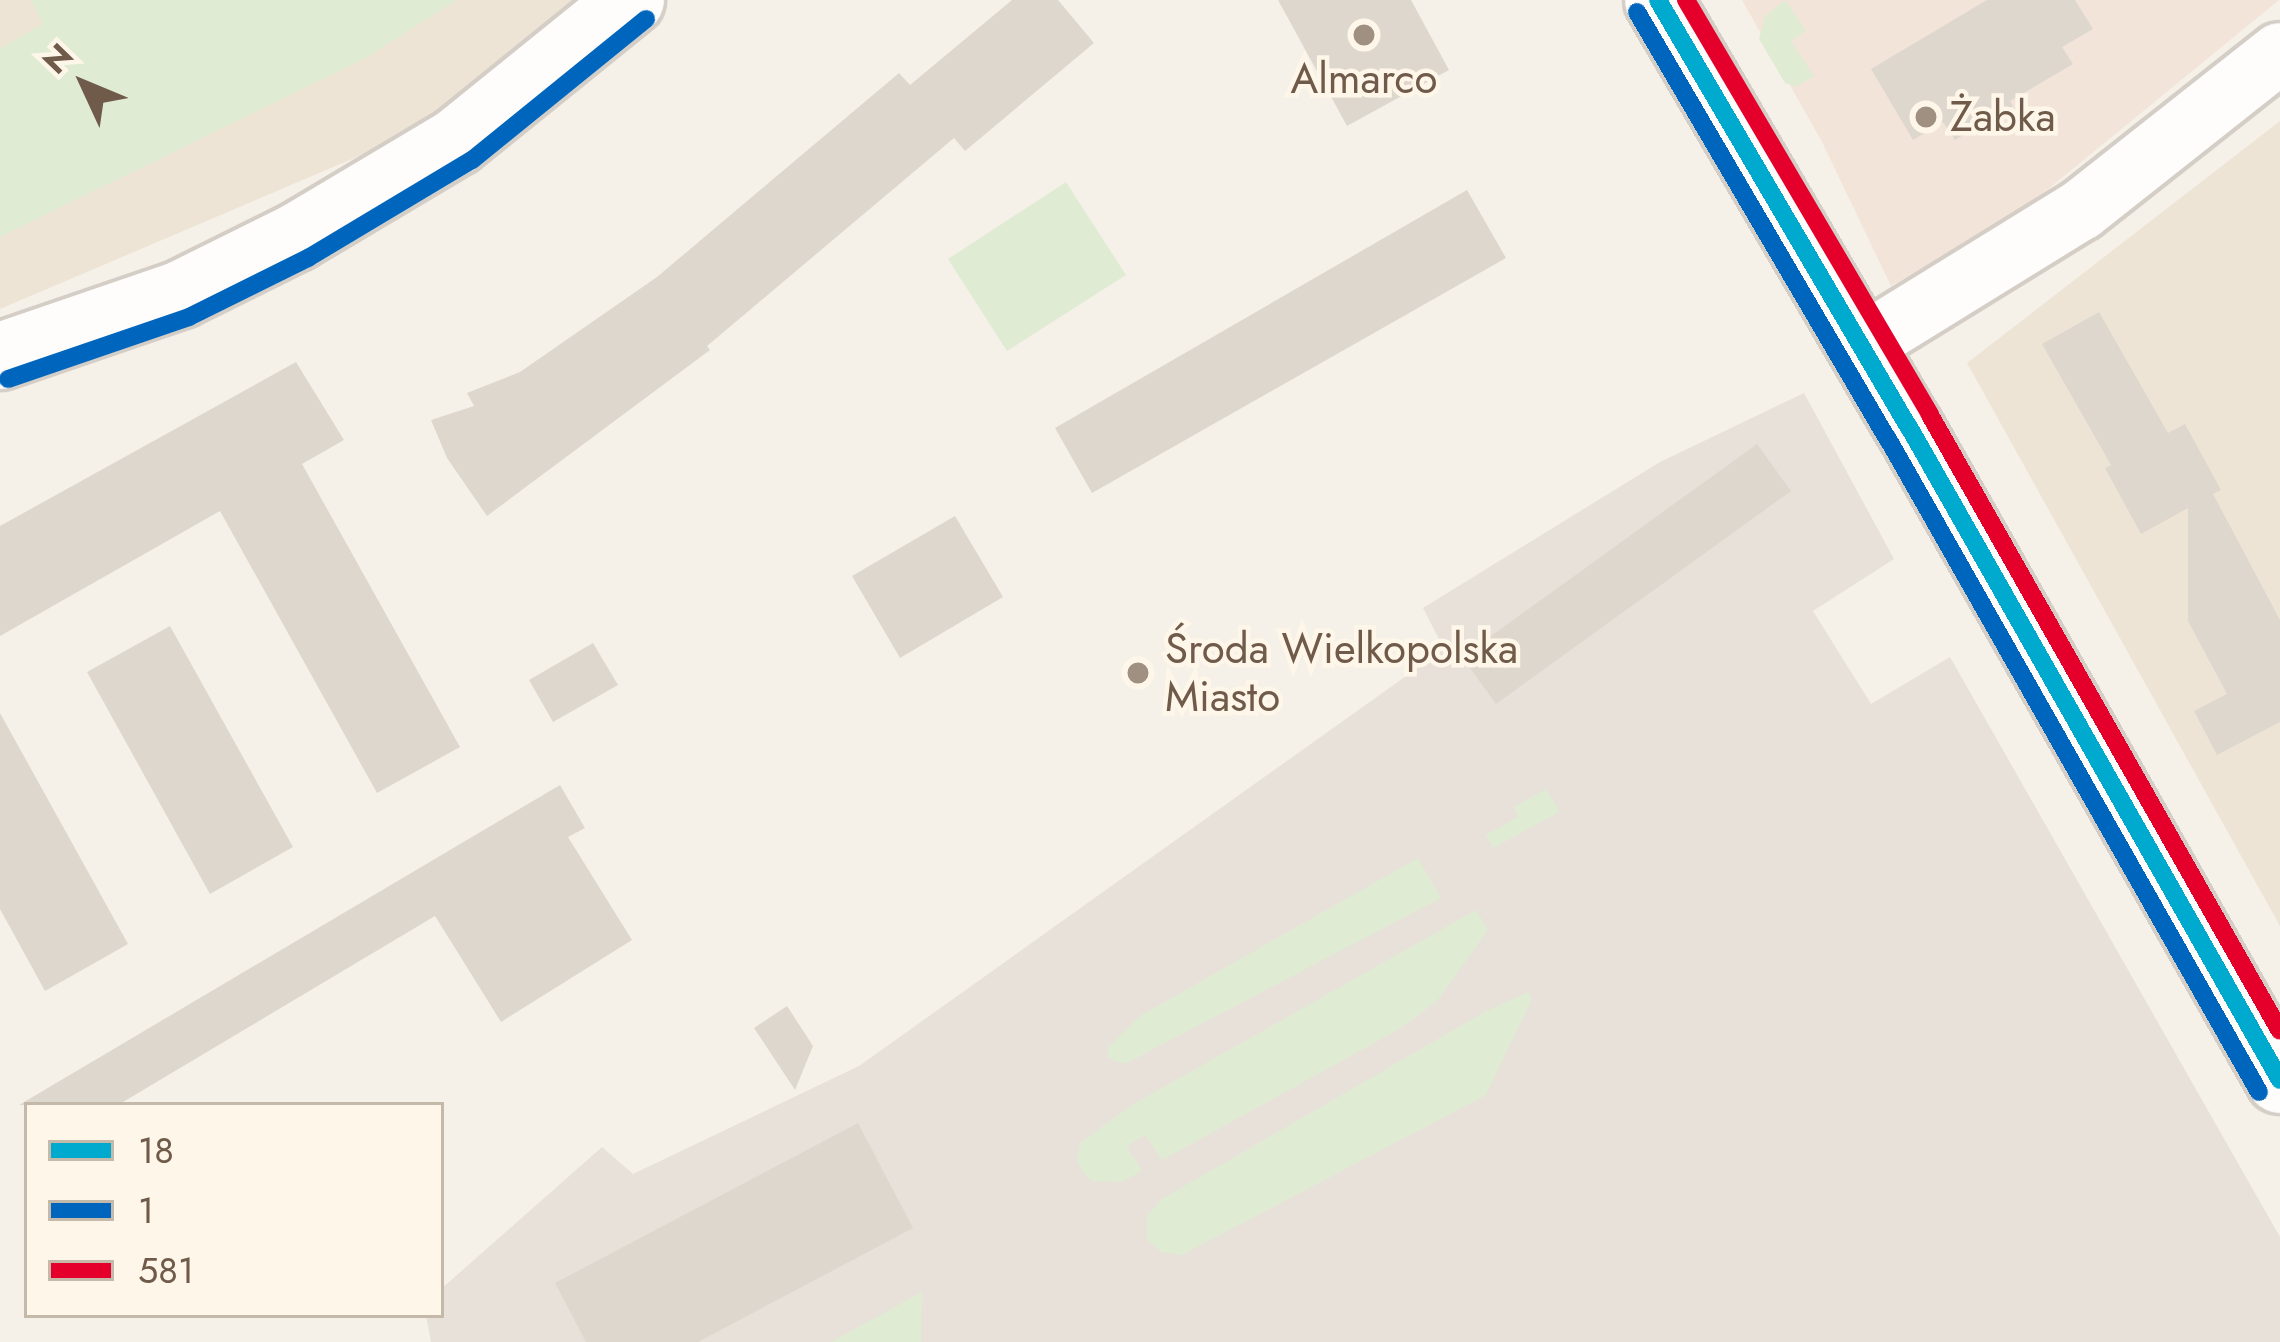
<!DOCTYPE html>
<meta charset="utf-8">
<style>
body{margin:0}
#map{position:relative;width:2280px;height:1342px;overflow:hidden;background:#f5f1e8;font-family:Jost,sans-serif}
div>[style]{position:absolute}
[style*='--x']{left:calc(var(--x)*1px);top:calc(var(--y)*1px);width:calc(var(--w)*1px);rotate:calc(var(--a)*1deg)}
.residential>*{inset:0;background:#eee4d6}
.commercial>*{inset:0;background:#f3e4d9}
.industrial>*{inset:0;background:#e7e1d9}
.green>*{inset:0;background:#e0ebd4}
.building>*{inset:0;background:#ded7ce}
.roads{filter:drop-shadow(3px 0 #d4cec6) drop-shadow(-3px 0 #d4cec6) drop-shadow(0 3px #d4cec6) drop-shadow(0 -3px #d4cec6)}
.street>*{height:60px;margin:-30px;padding:0 30px;transform-origin:30px;border-radius:30px;background:#fefdfc}
.secondary>*{height:66px;margin:-33px;padding:0 33px;transform-origin:33px;border-radius:33px;background:#fefdfc}
.bus-1>*{height:18px;margin:-9px;padding:0 9px;transform-origin:9px;border-radius:9px;background:#00a9ce}
.bus-2>*{height:18px;margin:-9px;padding:0 9px;transform-origin:9px;border-radius:9px;background:#0065bd}
.bus-3>*{height:18px;margin:-9px;padding:0 9px;transform-origin:9px;border-radius:9px;background:#e4002b}
.dots>*{width:33px;height:33px;translate:-50% -50%;box-sizing:border-box;border:6px solid #fef7e9;border-radius:50%}
span{translate:-50% -50%;white-space:nowrap;text-align:center;line-height:1.15;-webkit-text-stroke:9px #fef7e9;paint-order:stroke}
.poi-label{font-size:42px;color:#705b4b}
.left{translate:0 -50%;text-align:left}
.legend{position:absolute;left:24px;top:1102px;width:420px;height:216px;box-sizing:border-box;background:#fef7e9;border:3px solid #c5b9aa;margin:0;padding:15px 21px;list-style:none;font-size:36px;color:#705b4b}
.legend li{display:flex;align-items:center;gap:24px;height:60px}
.legend b{width:60px;border:3px solid #c5b9aa}
.north{position:absolute;left:24px;top:24px;width:120px;height:120px;-webkit-text-stroke:9px #fef7e9;paint-order:stroke;rotate:314deg;font-size:33px;font-weight:700;line-height:48px;text-align:center;color:#705b4b}
.north::after{content:'';display:block;margin:auto;width:42px;height:54px;background:#705b4b;clip-path:polygon(50% 0,100% 100%,50% 72%,0 100%)}
</style>
<div id="map">
<div class="residential">
<i style="clip-path:polygon(0 0,579px 0,458px 114px,0 309px)"></i>
<i style="clip-path:polygon(2280px 121px,2280px 926px,1967px 363px)"></i>
</div>
<div class="commercial">
<i style="clip-path:polygon(1742px 0,2279px 0,2025px 208px,1891px 286px,1822px 142px)"></i>
</div>
<div class="industrial">
<i style="clip-path:polygon(1804px 393px,1894px 559px,1813px 611px,1871px 704px,1950px 657px,2280px 1237px,2280px 1342px,431px 1342px,426px 1315px,441px 1315px,441px 1289px,602px 1147px,633px 1174px,859px 1066px,1444px 649px,1423px 608px,1660px 462px)"></i>
</div>
<div class="green">
<i style="clip-path:polygon(31px 0,457px 0,366px 58px,0 237px,0 48px,43px 24px)"></i>
<i style="clip-path:polygon(1786px 0,1806px 31px,1791px 41px,1814px 76px,1796px 87px,1785px 83px,1759px 39px,1765px 16px)"></i>
<i style="clip-path:polygon(1066px 182px,1126px 275px,1007px 351px,948px 259px)"></i>
<i style="clip-path:polygon(1546px 789px,1560px 812px,1493px 848px,1486px 835px,1518px 817px,1514px 807px)"></i>
<i style="clip-path:polygon(1418px 858px,1441px 898px,1125px 1064px,1107px 1058px,1108px 1047px,1140px 1016px)"></i>
<i style="clip-path:polygon(1476px 910px,1488px 930px,1437px 1001px,1398px 1030px,1162px 1160px,1145px 1135px,1127px 1146px,1142px 1171px,1121px 1182px,1092px 1181px,1082px 1171px,1077px 1160px,1080px 1143px,1132px 1105px)"></i>
<i style="clip-path:polygon(1529px 992px,1532px 999px,1486px 1095px,1182px 1255px,1162px 1252px,1147px 1240px,1147px 1216px,1162px 1199px,1488px 1010px)"></i>
<i style="clip-path:polygon(922px 1292px,921px 1342px,831px 1342px)"></i>
</div>
<div class="building">
<i style="clip-path:polygon(1012px 0,1058px 0,1094px 43px,965px 151px,954px 138px,707px 346px,710px 350px,487px 516px,447px 458px,431px 420px,474px 406px,467px 393px,520px 372px,657px 277px,899px 73px,910px 85px)"></i>
<i style="clip-path:polygon(1278px 0,1411px 0,1449px 70px,1347px 126px)"></i>
<i style="clip-path:polygon(1987px 0,2075px 0,2093px 29px,2062px 47px,2073px 64px,2010px 101px,2013px 106px,1955px 140px,1943px 122px,1913px 140px,1871px 69px)"></i>
<i style="clip-path:polygon(1467px 190px,1506px 258px,1092px 493px,1055px 428px)"></i>
<i style="clip-path:polygon(2099px 312px,2168px 433px,2185px 424px,2221px 490px,2213px 494px,2280px 620px,2280px 722px,2217px 755px,2194px 711px,2227px 694px,2188px 621px,2188px 508px,2141px 534px,2105px 468px,2111px 465px,2042px 344px)"></i>
<i style="clip-path:polygon(296px 362px,344px 440px,302px 464px,460px 747px,377px 793px,220px 511px,0 636px,0 526px)"></i>
<i style="clip-path:polygon(1757px 444px,1791px 491px,1496px 704px,1462px 657px)"></i>
<i style="clip-path:polygon(955px 516px,1003px 597px,900px 658px,852px 576px)"></i>
<i style="clip-path:polygon(170px 626px,293px 847px,210px 894px,87px 672px)"></i>
<i style="clip-path:polygon(593px 643px,618px 685px,553px 722px,529px 680px)"></i>
<i style="clip-path:polygon(0 713px,128px 944px,45px 991px,0 909px)"></i>
<i style="clip-path:polygon(560px 785px,585px 828px,568px 837px,632px 940px,501px 1022px,435px 916px,118px 1105px,19px 1105px)"></i>
<i style="clip-path:polygon(787px 1006px,813px 1046px,795px 1090px,754px 1028px)"></i>
<i style="clip-path:polygon(858px 1123px,913px 1228px,698px 1342px,586px 1342px,555px 1283px)"></i>
</div>
<div class="roads">
<div class="street">
<i style="--x:1862;--y:345;--w:257;--a:-31.7"></i>
<i style="--x:2081;--y:210;--w:253;--a:-38.3"></i>
</div>
<div class="secondary">
<i style="--x:1658;--y:0;--w:495;--a:59.6"></i>
<i style="--x:1909;--y:427;--w:751;--a:60.4"></i>
<i style="--x:0;--y:356;--w:191;--a:-18.9"></i>
<i style="--x:181;--y:294;--w:128;--a:-26.4"></i>
<i style="--x:296;--y:237;--w:187;--a:-30.8"></i>
<i style="--x:457;--y:141;--w:224;--a:-39"></i>
</div>
</div>
<div class="bus-1">
<i style="--x:1658;--y:0;--w:495;--a:59.6"></i>
<i style="--x:1909;--y:427;--w:751;--a:60.4"></i>
</div>
<div class="bus-2">
<i style="--x:1637;--y:12;--w:495;--a:59.6"></i>
<i style="--x:1888;--y:439;--w:751;--a:60.4"></i>
<i style="--x:8;--y:379;--w:191;--a:-18.9"></i>
<i style="--x:189;--y:317;--w:133;--a:-26.4"></i>
<i style="--x:308;--y:258;--w:191;--a:-30.9"></i>
<i style="--x:472;--y:160;--w:224;--a:-39"></i>
</div>
<div class="bus-3">
<i style="--x:1686;--y:0;--w:481;--a:59.5"></i>
<i style="--x:1930;--y:415;--w:708;--a:60.4"></i>
</div>
<div class="dots">
<i style="left:1364px;top:35px;background:#9f9082"></i>
<i style="left:1926px;top:117px;background:#9f9082"></i>
<i style="left:1138px;top:673px;background:#9f9082"></i>
</div>
<div class="poi-label">
<span style="left:1364px;top:79px">Almarco</span>
<span class="left" style="left:1950px;top:117px">Żabka</span>
<span class="left" style="left:1165px;top:673px">Środa Wielkopolska<br>Miasto</span>
</div>
<ul class="legend">
<li><b style="height:15px;background:#00a9ce"></b>18</li>
<li><b style="height:15px;background:#0065bd"></b>1</li>
<li><b style="height:15px;background:#e4002b"></b>581</li>
</ul>
<div class="north">N</div>
</div>
